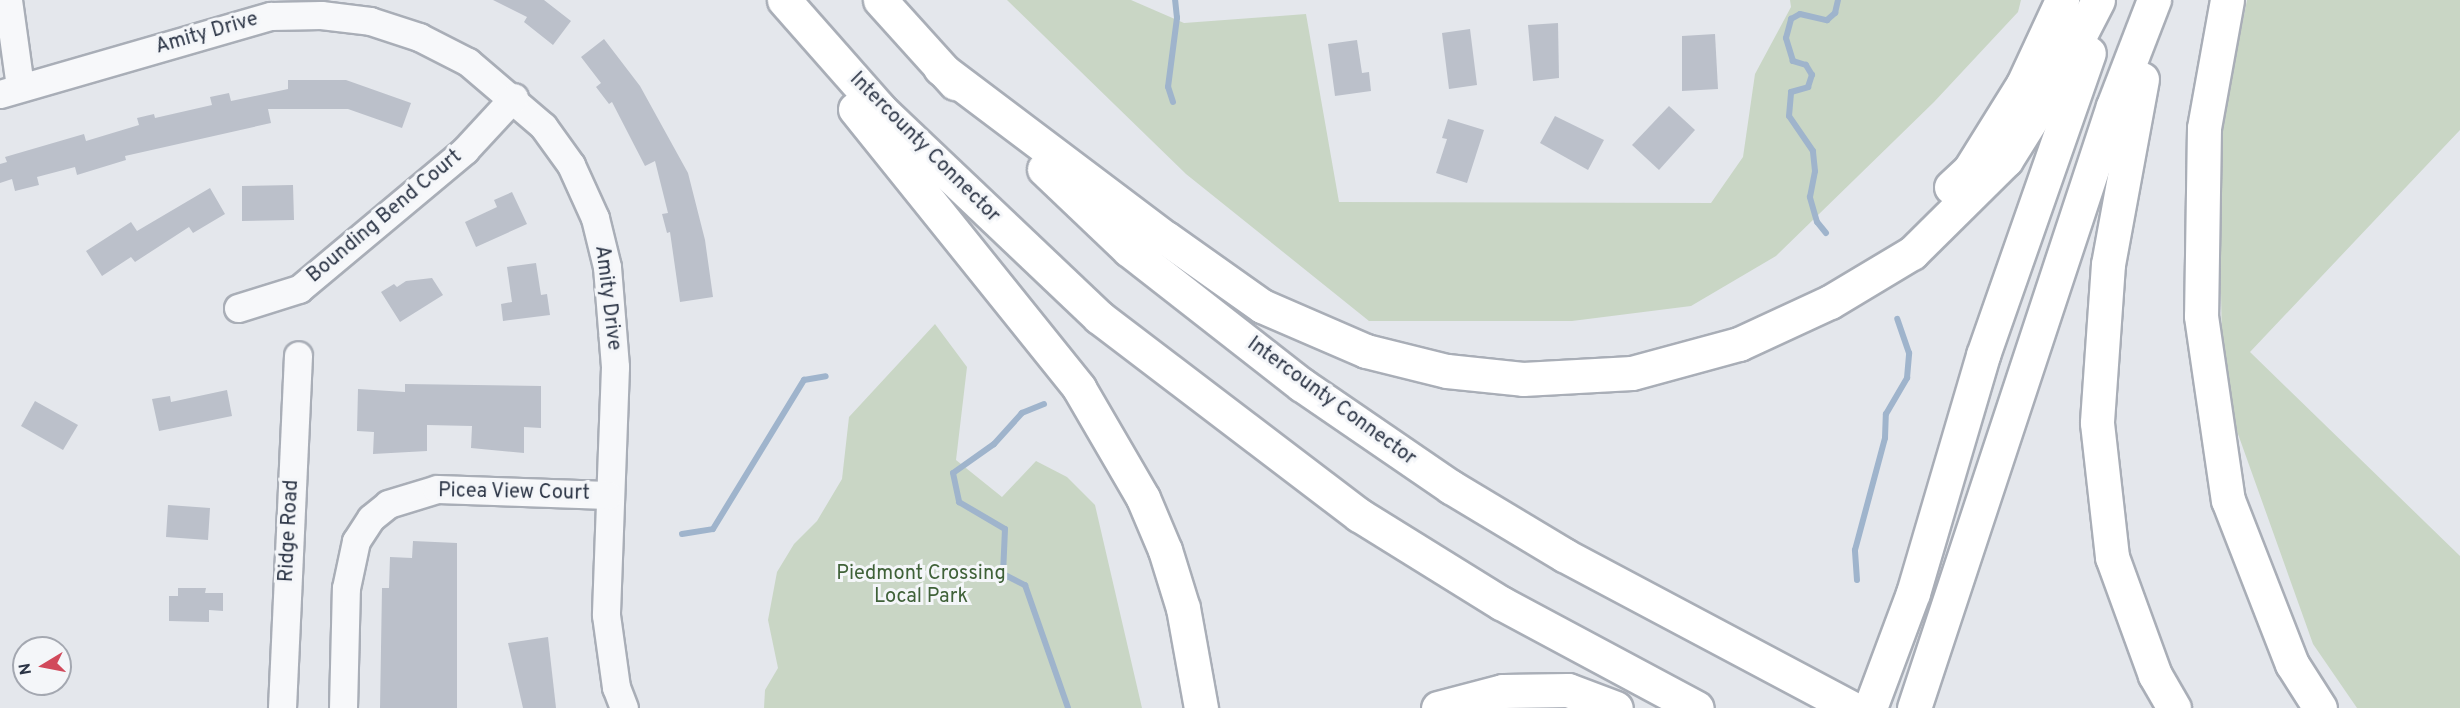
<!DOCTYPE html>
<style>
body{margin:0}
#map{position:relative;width:2460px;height:708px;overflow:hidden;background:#e4e7ec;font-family:Overpass,sans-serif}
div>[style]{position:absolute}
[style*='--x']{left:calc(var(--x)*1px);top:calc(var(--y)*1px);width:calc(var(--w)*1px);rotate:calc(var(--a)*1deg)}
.green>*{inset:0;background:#c9d6c5}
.stream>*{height:6px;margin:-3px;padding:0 3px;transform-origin:3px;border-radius:3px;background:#9fb4cc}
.building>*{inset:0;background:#bbc0ca}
.roads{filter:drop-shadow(2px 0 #a9aeb7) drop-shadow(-2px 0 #a9aeb7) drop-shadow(0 2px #a9aeb7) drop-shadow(0 -2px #a9aeb7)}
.minor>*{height:27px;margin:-13.5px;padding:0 13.5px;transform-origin:13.5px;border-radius:13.5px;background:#f7f8fa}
.highway>*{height:33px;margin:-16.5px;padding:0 16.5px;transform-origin:16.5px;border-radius:16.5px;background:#fff}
span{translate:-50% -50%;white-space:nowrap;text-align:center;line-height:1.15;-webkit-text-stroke:6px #f4f6f9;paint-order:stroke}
.street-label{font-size:20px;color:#2b3445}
.park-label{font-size:20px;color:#3f6138}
.north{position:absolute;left:12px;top:636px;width:60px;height:60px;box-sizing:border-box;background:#f4f6f9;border:2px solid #a4a8b1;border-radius:50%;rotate:260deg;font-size:16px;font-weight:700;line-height:24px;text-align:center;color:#2b3445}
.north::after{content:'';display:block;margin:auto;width:21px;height:27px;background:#d1495b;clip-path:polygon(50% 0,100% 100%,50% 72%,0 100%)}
</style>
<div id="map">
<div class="green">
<i style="clip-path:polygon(1007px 0,1131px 0,1184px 23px,1306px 14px,1339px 202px,1711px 203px,1743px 157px,1755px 74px,1791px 7px,1790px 0,2021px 0,2018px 12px,1934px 102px,1776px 256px,1691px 306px,1572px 321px,1369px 321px,1186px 174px)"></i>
<i style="clip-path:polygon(2247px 0,2460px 0,2460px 130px,2250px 352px,2460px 556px,2460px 708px,2357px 708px,2313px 644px,2223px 392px,2218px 144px)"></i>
<i style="clip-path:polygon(935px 324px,967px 367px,956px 460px,1002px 497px,1036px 461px,1067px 477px,1095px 505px,1142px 708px,764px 708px,765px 690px,778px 668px,768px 620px,777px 572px,794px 544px,817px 521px,842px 479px,849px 417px)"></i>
</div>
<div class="stream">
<i style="--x:1173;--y:102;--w:16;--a:-108"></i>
<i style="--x:1168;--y:87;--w:70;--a:-82.6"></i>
<i style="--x:1177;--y:18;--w:18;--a:-96"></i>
<i style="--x:1826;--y:233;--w:14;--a:-129"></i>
<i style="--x:1817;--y:222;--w:26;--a:-106"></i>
<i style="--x:1810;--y:197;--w:26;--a:-79"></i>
<i style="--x:1815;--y:171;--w:20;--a:-96"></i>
<i style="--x:1813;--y:151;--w:42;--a:-124.4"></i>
<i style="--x:1789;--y:116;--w:24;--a:-85"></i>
<i style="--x:1791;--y:92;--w:18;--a:-16"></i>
<i style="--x:1808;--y:87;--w:13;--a:-72"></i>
<i style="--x:1812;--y:75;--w:12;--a:-121"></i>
<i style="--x:1806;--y:65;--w:14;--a:-163"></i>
<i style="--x:1793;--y:61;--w:24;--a:-107"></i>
<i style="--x:1786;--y:38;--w:20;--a:-75"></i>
<i style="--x:1791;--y:19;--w:10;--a:-29"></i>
<i style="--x:1800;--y:14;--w:28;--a:13"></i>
<i style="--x:1827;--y:20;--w:11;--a:-41"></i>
<i style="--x:1835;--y:13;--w:13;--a:-77"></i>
<i style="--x:1044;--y:404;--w:24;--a:158"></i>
<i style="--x:1022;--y:413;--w:42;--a:132.1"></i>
<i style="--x:994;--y:444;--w:50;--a:144.7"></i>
<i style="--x:953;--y:473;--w:30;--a:78"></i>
<i style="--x:959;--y:502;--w:53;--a:30.4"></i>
<i style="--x:1005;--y:529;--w:45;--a:92.5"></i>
<i style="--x:1003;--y:574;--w:25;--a:27"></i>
<i style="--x:1025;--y:585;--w:130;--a:70.7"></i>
<i style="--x:682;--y:534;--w:31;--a:-9"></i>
<i style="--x:713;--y:529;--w:175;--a:-58.6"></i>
<i style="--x:804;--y:380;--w:22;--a:-10"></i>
<i style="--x:1857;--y:580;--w:30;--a:-94"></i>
<i style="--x:1855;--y:550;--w:116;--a:-75"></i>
<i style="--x:1885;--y:438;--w:24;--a:-88"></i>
<i style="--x:1886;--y:414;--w:42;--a:-59.7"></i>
<i style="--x:1907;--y:378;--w:25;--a:-85"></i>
<i style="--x:1909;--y:353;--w:36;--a:-109"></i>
</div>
<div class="building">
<i style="clip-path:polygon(493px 0,544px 0,571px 21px,553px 45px,524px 22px,527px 17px)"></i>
<i style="clip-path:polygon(1558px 23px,1559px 78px,1533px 81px,1528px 25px)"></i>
<i style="clip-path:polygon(1470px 29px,1477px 85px,1449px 89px,1442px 33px)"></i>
<i style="clip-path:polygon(1715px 34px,1718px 89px,1682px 91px,1682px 36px)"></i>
<i style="clip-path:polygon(604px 39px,640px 86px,688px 173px,705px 240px,713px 297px,680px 302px,670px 232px,667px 233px,662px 214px,668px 213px,655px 161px,645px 166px,612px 102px,609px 104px,596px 87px,601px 83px,581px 57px)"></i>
<i style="clip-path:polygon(1357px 40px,1362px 73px,1369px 72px,1371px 91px,1335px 96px,1328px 44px)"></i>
<i style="clip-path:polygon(288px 80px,346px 80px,411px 103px,402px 128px,348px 109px,268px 109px,271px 123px,125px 156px,126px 160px,77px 175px,75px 167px,37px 177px,39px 185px,15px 191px,12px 179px,0 183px,0 164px,7px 162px,5px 157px,84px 134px,86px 141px,139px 125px,137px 118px,154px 114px,155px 118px,212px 105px,210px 97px,229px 93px,231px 101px,288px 89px)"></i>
<i style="clip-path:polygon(1669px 106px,1695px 130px,1659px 170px,1632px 145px)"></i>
<i style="clip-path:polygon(1555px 116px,1604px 140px,1588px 170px,1540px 143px)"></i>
<i style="clip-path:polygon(1448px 119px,1484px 130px,1467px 183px,1436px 173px,1447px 139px,1442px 138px)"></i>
<i style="clip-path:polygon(293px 185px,294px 220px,242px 221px,242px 186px)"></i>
<i style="clip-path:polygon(210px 188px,225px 214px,193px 233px,189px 227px,135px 262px,131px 257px,102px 276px,86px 251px,131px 222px,137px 231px)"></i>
<i style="clip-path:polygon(512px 192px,527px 224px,476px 247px,465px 222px,497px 207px,494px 200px)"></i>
<i style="clip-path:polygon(536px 263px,541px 295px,547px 294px,550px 315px,503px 321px,501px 304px,512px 302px,507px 267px)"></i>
<i style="clip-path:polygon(432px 278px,443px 295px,400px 322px,381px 292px,394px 284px,397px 287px,406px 281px)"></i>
<i style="clip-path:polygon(405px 384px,541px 386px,541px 428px,524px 427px,524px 453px,471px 448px,472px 426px,427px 425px,427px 451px,373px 454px,374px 432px,357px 431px,358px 389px,405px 392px)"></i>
<i style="clip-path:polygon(227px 390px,232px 416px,159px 431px,152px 399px,170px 396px,171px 402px)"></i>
<i style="clip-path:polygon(35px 401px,78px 425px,63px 450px,21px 426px)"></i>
<i style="clip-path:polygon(168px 505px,210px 508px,208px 540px,166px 537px)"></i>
<i style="clip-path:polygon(413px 541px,457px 543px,457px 708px,380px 708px,382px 588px,389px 588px,390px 557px,412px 558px)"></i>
<i style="clip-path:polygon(178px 588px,206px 588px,205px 593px,223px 593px,223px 611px,209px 610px,209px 622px,169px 621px,169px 596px,178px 596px)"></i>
<i style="clip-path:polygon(548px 637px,556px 708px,523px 708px,508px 643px)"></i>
</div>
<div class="roads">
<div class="minor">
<i style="--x:8;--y:0;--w:88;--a:82.1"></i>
<i style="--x:0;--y:94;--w:282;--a:-16.1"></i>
<i style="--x:271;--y:16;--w:50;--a:-1.1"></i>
<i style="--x:321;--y:15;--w:49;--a:7"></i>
<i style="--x:370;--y:21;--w:52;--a:18.1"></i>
<i style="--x:419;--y:37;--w:55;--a:27"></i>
<i style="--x:468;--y:62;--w:99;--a:40.5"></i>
<i style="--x:543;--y:126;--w:48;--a:54.3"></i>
<i style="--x:571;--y:165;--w:58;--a:65.6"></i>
<i style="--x:595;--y:218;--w:50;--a:76.2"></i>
<i style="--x:607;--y:267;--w:100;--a:85.4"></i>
<i style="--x:615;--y:367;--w:248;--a:92.1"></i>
<i style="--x:606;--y:615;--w:73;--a:82.1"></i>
<i style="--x:616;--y:687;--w:22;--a:69"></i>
<i style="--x:238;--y:308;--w:64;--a:-17.3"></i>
<i style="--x:299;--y:289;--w:217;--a:-39.9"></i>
<i style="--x:465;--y:150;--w:72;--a:-47.2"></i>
<i style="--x:282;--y:708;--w:353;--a:-87.4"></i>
<i style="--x:343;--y:708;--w:120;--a:-88.6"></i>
<i style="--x:346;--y:588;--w:48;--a:-78"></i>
<i style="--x:356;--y:541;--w:27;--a:-57"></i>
<i style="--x:371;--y:518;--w:22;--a:-39"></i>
<i style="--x:388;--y:504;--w:51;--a:-17"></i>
<i style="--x:437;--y:489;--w:171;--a:2"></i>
</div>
<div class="highway">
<i style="--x:784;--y:0;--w:148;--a:48.6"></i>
<i style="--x:882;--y:111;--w:299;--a:43.5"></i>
<i style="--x:1099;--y:317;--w:327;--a:37.3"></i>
<i style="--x:1359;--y:515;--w:167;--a:31.8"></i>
<i style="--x:1501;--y:603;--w:222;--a:28.2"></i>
<i style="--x:880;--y:0;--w:112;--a:47.9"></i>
<i style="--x:2227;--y:0;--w:130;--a:100.2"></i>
<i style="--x:2204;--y:128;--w:188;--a:90.9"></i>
<i style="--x:2201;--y:316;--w:186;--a:81.7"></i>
<i style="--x:2228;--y:500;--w:176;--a:68.7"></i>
<i style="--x:2292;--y:664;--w:52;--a:57.5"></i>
<i style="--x:940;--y:68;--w:283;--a:37"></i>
<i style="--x:1166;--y:238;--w:118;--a:35.3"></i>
<i style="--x:1262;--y:306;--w:113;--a:23.4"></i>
<i style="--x:1366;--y:351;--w:83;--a:13.9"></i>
<i style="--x:1447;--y:371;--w:76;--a:6"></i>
<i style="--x:1523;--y:379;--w:109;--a:-3.2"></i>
<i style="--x:1632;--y:373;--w:111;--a:-15.2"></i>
<i style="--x:1739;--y:344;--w:100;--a:-24.8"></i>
<i style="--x:1830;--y:302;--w:96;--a:-30.9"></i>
<i style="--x:1912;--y:253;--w:132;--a:-44.7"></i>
<i style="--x:2006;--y:160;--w:102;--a:-57.9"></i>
<i style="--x:2060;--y:74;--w:83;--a:-62.8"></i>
<i style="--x:2142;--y:79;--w:188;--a:100.4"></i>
<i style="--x:2108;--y:264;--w:159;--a:94"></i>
<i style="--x:2097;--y:423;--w:135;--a:83.6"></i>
<i style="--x:2112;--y:557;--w:126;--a:70"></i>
<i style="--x:2155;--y:675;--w:38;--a:60"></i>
<i style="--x:855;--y:109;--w:358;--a:51.2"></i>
<i style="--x:1079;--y:388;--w:127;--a:59.8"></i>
<i style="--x:1143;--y:498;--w:56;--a:67.1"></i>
<i style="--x:1165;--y:550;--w:61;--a:72.8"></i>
<i style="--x:1183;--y:608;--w:102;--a:79.8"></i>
<i style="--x:1044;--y:169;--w:117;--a:43.6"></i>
<i style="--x:1129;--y:250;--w:219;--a:38"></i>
<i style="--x:1302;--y:385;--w:181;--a:34.4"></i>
<i style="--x:1451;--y:487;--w:132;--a:31"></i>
<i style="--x:1564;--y:555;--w:326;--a:28"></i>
<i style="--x:1951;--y:187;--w:26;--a:-43"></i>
<i style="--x:1970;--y:169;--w:100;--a:-58.1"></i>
<i style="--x:2023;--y:84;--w:93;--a:-65.1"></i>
<i style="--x:1438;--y:708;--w:67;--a:-14.7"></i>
<i style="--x:1503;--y:691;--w:65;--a:-0.9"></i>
<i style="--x:1568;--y:690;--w:51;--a:20.6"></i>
<i style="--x:1870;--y:708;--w:123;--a:-69.5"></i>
<i style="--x:1913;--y:593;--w:248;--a:-73.6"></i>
<i style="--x:1983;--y:355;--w:320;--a:-70.7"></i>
<i style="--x:1914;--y:708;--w:634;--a:-71.71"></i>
<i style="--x:2113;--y:106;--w:114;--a:-68.9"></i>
</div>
</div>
<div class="street-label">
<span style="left:207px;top:34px;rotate:-16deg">Amity Drive</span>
<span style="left:924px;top:148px;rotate:45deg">Intercounty Connector</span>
<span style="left:385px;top:217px;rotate:-40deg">Bounding Bend Court</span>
<span style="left:607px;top:298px;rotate:83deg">Amity Drive</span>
<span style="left:1331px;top:402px;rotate:36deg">Intercounty Connector</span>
<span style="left:514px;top:493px;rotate:1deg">Picea View Court</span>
<span style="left:290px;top:531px;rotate:-87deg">Ridge Road</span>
</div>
<div class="park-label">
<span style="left:921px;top:586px">Piedmont Crossing<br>Local Park</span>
</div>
<div class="north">N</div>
</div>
